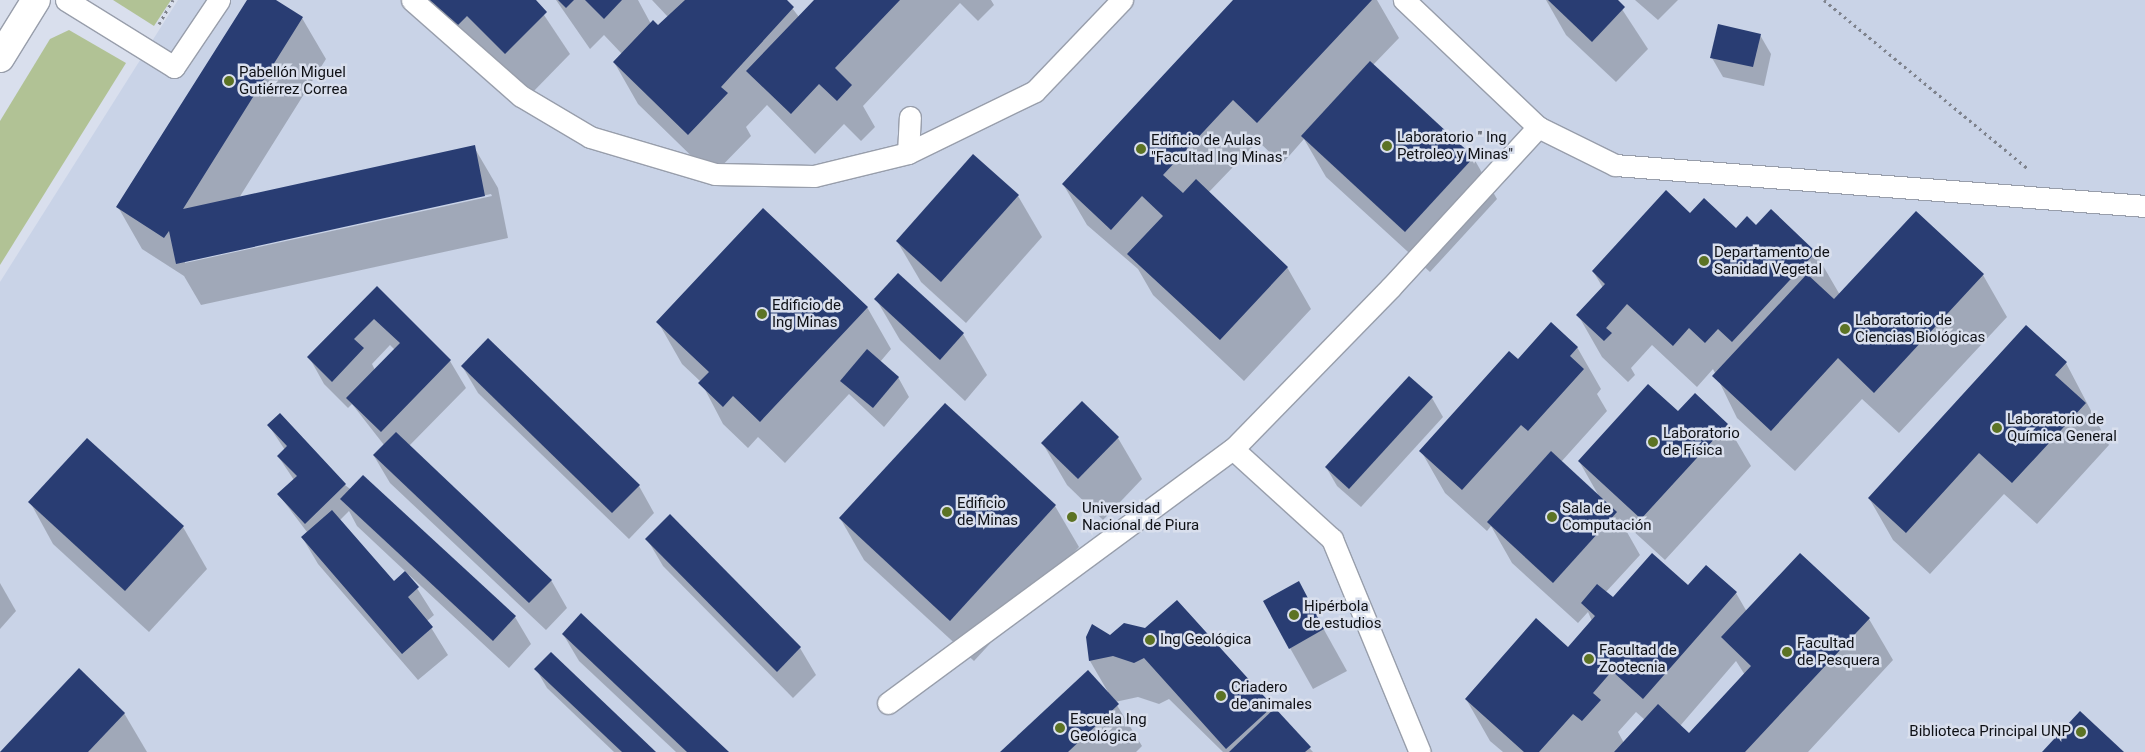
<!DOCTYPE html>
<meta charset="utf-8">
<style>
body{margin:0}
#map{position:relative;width:2145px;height:752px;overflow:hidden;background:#d9dfed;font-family:Roboto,sans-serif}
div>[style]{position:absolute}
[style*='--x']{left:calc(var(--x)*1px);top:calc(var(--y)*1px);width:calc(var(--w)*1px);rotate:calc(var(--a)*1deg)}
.built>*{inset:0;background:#c9d3e7}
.green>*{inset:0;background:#b1c295}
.shadow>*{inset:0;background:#0003}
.building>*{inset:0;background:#293d73}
.path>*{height:3px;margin-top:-1.5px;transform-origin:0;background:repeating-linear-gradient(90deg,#7f838d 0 2.5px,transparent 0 6.5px)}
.roads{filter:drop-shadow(1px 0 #989eab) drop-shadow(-1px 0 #989eab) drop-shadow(0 1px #989eab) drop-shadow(0 -1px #989eab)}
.lane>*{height:21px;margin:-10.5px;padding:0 10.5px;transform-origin:10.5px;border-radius:10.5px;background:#fff}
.highway>*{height:28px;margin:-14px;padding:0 14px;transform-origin:14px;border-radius:14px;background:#fff}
.dots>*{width:14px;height:14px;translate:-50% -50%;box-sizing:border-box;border:2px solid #d9dfed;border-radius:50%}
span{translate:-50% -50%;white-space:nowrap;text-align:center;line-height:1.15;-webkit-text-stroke:5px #d9dfed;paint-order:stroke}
.poi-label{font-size:15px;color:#0f1116}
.left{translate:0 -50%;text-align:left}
.right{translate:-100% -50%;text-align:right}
</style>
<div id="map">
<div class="built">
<i style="clip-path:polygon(178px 0,2145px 0,2145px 752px,0 752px,0 282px)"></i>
</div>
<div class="green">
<i style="clip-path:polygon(113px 0,171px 0,154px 26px)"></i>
<i style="clip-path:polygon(69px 30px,126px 63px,0 265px,0 121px,50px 39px)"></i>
</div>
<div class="shadow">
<i style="clip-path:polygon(evenodd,248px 0,274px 0,302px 18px,326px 59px,239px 198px,474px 147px,498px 188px,508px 238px,201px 305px,184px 276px,142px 249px,118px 207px,248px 0,491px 194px,492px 196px,185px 263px,185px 260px,491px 194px)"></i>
<i style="clip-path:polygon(411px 0,534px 0,570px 54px,530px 95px)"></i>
<i style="clip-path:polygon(556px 0,638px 0,651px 24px,658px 27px,668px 17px,652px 0,786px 0,799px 17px,815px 0,991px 0,994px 5px,978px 21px,960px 3px,863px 106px,875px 127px,861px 141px,844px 124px,815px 154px,767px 105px,746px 127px,751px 136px,712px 176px,638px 104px,614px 62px,622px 54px,604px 35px,590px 49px)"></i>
<i style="clip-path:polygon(1235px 0,1377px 0,1399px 38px,1373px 65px,1473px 157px,1497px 199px,1430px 272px,1326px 177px,1304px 139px,1282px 164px,1258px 141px,1208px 193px,1287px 267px,1311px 309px,1244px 381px,1153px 295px,1138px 269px,1087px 225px,1063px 184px)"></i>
<i style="clip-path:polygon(1546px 0,1616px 0,1648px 49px,1616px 82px,1566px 35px)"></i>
<i style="clip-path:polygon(1635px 0,1678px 0,1658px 20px)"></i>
<i style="clip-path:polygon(1760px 35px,1771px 54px,1764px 86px,1723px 77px,1712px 58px)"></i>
<i style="clip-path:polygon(1018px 196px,1042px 237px,966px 323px,921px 282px,897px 241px)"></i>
<i style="clip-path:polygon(1916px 212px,1983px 275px,2007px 317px,1899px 433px,1862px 399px,1795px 471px,1737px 418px,1713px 369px,1697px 387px,1652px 345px,1631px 368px,1635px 375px,1628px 382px,1602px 357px,1578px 315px,1603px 288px,1593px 271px,1690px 214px,1736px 230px,1756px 227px,1815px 252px,1840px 295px)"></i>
<i style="clip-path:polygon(898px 274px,963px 334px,987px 375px,965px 401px,900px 340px,876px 299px)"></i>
<i style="clip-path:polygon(evenodd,377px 288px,450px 361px,466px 388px,409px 446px,551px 580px,567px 608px,546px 630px,390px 483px,374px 456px,384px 445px,352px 404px,348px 408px,324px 384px,309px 357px,377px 288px,390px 345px,395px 350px,375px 370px,372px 364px,390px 345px)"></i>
<i style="clip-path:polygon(867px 307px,891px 349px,880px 362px,898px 377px,909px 397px,884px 427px,849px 394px,785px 463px,758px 437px,748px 448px,723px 424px,701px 382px,682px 364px,658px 322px)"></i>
<i style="clip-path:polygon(2026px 326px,2066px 363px,2109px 445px,2037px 524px,2004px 494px,1930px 574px,1893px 540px,1869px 498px)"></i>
<i style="clip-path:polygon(evenodd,1577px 347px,1601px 389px,1597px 394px,1607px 411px,1561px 462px,1600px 498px,1579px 461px,1678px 413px,1695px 395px,1727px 425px,1751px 466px,1665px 560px,1619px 518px,1640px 555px,1605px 593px,1613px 599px,1688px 586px,1706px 567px,1736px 593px,1747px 612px,1869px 619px,1893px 660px,1808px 752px,1503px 752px,1490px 741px,1466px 699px,1568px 649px,1592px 621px,1588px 612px,1578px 623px,1512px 563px,1491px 526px,1487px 531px,1445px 493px,1421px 451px,1518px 360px,1577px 347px,1736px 661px,1745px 675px,1689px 735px,1680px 726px,1736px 661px,1577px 347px,1636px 712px,1645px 720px,1624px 743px,1618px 732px,1636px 712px)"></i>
<i style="clip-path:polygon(462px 366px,639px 486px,654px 513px,629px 539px,478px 393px)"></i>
<i style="clip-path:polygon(1432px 398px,1443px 417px,1361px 507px,1337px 486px,1326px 467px)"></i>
<i style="clip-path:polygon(evenodd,269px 426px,515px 617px,531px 644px,509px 668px,408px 574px,434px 615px,427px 621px,448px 655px,418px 680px,318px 564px,302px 537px,307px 532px,279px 495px,294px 480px,278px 456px,285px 450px,269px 426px,349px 511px,357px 526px,406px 572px,394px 582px,340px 520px,349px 511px)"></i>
<i style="clip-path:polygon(1118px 438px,1142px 479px,1103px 520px,1067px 485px,1043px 444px)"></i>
<i style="clip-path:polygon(87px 439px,183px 527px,207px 569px,149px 632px,53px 544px,30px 502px)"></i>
<i style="clip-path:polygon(1055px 506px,1079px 547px,974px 661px,864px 560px,840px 518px)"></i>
<i style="clip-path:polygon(670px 516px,800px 648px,816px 675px,793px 698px,663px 566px,647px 539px)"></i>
<i style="clip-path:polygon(0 583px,16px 611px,0 629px)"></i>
<i style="clip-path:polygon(1298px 583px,1347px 671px,1313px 689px,1290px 648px)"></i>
<i style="clip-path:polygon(563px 634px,728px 752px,676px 752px,579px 661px)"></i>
<i style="clip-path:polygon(1087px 637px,1111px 637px,1272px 707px,1313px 752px,1223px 752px,1169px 699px,1159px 704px,1138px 697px,1115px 702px,1142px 746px,1136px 752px,1002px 752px,1108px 692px,1090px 661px)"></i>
<i style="clip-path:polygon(536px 669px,654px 752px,614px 752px,547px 688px)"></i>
<i style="clip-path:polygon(124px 713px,147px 752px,2px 752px)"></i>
</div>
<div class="building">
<i style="clip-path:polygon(247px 0,276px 0,303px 17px,183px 209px,475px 145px,485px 196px,176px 264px,169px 231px,164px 238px,116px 207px)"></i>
<i style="clip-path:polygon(427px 0,536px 0,547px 12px,505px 54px,467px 16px,455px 28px)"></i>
<i style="clip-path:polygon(558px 0,574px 0,566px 8px)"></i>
<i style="clip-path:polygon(585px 0,622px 0,604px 19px)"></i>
<i style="clip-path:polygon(685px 0,787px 0,794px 7px,721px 87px,728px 93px,688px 135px,613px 62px,653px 20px,658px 25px)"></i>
<i style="clip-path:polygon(814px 0,900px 0,835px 68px,852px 85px,837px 101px,819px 84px,791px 114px,746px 71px)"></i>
<i style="clip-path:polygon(1233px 0,1372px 0,1257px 123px,1233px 100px,1163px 175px,1183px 193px,1196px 179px,1288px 267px,1220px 340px,1127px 254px,1163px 216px,1142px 196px,1111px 230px,1062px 184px)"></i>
<i style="clip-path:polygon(1548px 0,1618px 0,1625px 7px,1592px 42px)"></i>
<i style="clip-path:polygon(1718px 24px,1761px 34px,1753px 67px,1710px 58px)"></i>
<i style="clip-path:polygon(1370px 61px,1474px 157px,1405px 232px,1301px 136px)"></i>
<i style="clip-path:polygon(973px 154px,1019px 195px,941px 282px,896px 241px)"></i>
<i style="clip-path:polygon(1666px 190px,1690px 213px,1704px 198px,1736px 228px,1747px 216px,1756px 225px,1771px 209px,1816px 252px,1732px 342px,1718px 329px,1705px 343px,1689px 328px,1673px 346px,1627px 304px,1606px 328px,1612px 333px,1604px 341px,1576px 315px,1605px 284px,1592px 271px)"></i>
<i style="clip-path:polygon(763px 208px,868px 307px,760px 422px,733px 396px,723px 407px,698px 383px,709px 372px,656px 322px)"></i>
<i style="clip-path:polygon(1916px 211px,1984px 274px,1874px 393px,1838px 358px,1771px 431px,1712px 376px,1807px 274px,1834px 299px)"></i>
<i style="clip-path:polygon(898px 273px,964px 333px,940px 360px,874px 299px)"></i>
<i style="clip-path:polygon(377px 286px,451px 360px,381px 432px,346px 398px,400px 343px,374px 319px,354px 339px,364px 348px,332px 382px,307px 357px)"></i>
<i style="clip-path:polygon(1551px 322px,1578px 347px,1570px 356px,1584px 369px,1528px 431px,1521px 425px,1462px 490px,1419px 451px,1509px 351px,1518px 359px)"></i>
<i style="clip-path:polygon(2026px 325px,2067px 362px,2055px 375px,2086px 403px,2012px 483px,1979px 453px,1906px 533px,1868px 498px)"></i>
<i style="clip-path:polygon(488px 338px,640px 485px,612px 513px,461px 366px)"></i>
<i style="clip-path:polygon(867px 349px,899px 377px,873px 408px,840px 381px)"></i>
<i style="clip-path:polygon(1409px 376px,1433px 397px,1349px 489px,1325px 467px)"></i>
<i style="clip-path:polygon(1648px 384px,1678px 411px,1695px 393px,1728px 424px,1641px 519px,1578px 461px)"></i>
<i style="clip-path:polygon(1082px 401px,1119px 437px,1078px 479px,1041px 443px)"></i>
<i style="clip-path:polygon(945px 403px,1056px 505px,950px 621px,839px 518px)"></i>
<i style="clip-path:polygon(280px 413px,346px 484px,305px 524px,277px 494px,297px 476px,277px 456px,287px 446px,267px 425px)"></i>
<i style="clip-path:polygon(396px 432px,552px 580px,529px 603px,373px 455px)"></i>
<i style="clip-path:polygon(87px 438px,184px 526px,125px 591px,28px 502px)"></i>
<i style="clip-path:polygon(1551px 451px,1617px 512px,1553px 583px,1487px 522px)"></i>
<i style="clip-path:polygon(363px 475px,516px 616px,493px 641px,340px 499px)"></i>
<i style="clip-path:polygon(332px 510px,394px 581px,405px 571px,419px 587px,408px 597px,433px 627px,402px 654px,301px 537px)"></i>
<i style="clip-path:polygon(670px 514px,801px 647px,777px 672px,645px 539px)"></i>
<i style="clip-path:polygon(1652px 553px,1688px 585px,1706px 565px,1737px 592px,1643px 699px,1612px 671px,1593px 693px,1601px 700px,1582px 721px,1573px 714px,1539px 752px,1524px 752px,1465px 699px,1536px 618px,1568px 647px,1595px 616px,1581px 603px,1597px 584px,1613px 597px)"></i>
<i style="clip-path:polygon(1800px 553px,1870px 618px,1745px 752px,1614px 752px,1658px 704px,1689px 733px,1751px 666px,1721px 637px)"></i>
<i style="clip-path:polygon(1299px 581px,1324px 629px,1289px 649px,1263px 601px)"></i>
<i style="clip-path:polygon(1177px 600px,1273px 706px,1226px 749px,1144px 658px,1134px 663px,1113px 656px,1089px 661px,1086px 637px,1092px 624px,1110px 635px,1124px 623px,1145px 628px)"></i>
<i style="clip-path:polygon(581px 613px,729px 752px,687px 752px,562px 634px)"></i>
<i style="clip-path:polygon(551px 652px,656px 752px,622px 752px,534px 669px)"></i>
<i style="clip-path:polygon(79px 668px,125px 713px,88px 752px,0 752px)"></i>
<i style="clip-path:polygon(1088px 670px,1119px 704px,1068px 752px,1000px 752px)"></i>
<i style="clip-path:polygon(1275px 708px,1311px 747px,1305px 752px,1229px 752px)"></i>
<i style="clip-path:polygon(2080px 711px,2124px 752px,2042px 752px)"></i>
</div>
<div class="path">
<i style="--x:1824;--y:0;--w:264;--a:39.6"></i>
<i style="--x:159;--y:24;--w:28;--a:-60"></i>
</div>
<div class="roads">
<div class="lane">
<i style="--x:66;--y:0;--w:127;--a:31.8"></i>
<i style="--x:174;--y:67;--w:81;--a:-56.1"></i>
<i style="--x:412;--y:0;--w:145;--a:41.4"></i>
<i style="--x:521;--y:96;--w:80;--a:30.7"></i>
<i style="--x:590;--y:137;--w:130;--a:16.5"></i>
<i style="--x:715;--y:174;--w:99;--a:1.2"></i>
<i style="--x:814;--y:176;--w:97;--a:-13.7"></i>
<i style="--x:908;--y:153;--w:141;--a:-26"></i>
<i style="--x:1035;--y:91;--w:126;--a:-46.3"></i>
<i style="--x:1538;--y:127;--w:86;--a:26.3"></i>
<i style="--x:1615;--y:165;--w:532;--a:4.42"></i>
<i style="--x:908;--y:153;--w:36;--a:-87"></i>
<i style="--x:1233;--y:449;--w:134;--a:42.3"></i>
<i style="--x:1332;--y:539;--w:230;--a:67.6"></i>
<i style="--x:888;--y:703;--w:428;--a:-36.4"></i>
<i style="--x:1233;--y:449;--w:225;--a:-45.7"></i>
<i style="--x:1390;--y:288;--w:219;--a:-47.4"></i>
<i style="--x:1538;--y:127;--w:185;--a:-136.5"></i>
</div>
<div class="highway">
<i style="--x:0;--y:58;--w:68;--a:-58.2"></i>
</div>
</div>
<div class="dots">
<i style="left:229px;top:81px;background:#5c7324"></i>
<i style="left:1387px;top:146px;background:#5c7324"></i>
<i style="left:1141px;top:149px;background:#5c7324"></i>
<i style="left:1704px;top:261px;background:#5c7324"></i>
<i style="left:762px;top:314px;background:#5c7324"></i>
<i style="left:1845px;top:329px;background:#5c7324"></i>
<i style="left:1997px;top:428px;background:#5c7324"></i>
<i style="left:1653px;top:442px;background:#5c7324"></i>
<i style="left:947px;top:512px;background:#5c7324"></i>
<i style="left:1072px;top:517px;background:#5c7324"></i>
<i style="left:1552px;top:517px;background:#5c7324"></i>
<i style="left:1294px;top:615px;background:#5c7324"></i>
<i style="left:1150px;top:640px;background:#5c7324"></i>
<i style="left:1787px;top:652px;background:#5c7324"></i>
<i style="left:1589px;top:659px;background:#5c7324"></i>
<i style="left:1221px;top:696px;background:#5c7324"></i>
<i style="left:1060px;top:728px;background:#5c7324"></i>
<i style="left:2081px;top:732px;background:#5c7324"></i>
</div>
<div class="poi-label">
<span class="left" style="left:239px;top:81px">Pabellón Miguel<br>Gutiérrez Correa</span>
<span class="left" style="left:1397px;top:146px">Laboratorio " Ing<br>Petroleo y Minas"</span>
<span class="left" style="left:1151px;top:149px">Edificio de Aulas<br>"Facultad Ing Minas"</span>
<span class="left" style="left:1714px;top:261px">Departamento de<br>Sanidad Vegetal</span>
<span class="left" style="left:772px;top:314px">Edificio de<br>Ing Minas</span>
<span class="left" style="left:1855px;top:329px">Laboratorio de<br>Ciencias Biológicas</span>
<span class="left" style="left:2007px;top:428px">Laboratorio de<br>Química General</span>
<span class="left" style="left:1663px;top:442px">Laboratorio<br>de Física</span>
<span class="left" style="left:957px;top:512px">Edificio<br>de Minas</span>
<span class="left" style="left:1082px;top:517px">Universidad<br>Nacional de Piura</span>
<span class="left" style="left:1562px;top:517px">Sala de<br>Computación</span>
<span class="left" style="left:1304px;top:615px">Hipérbola<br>de estudios</span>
<span class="left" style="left:1160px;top:640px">Ing Geológica</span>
<span class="left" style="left:1797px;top:652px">Facultad<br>de Pesquera</span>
<span class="left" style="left:1599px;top:659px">Facultad de<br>Zootecnia</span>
<span class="left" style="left:1231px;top:696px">Criadero<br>de animales</span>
<span class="left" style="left:1070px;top:728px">Escuela Ing<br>Geológica</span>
<span class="right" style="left:2071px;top:732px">Biblioteca Principal UNP</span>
</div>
</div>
